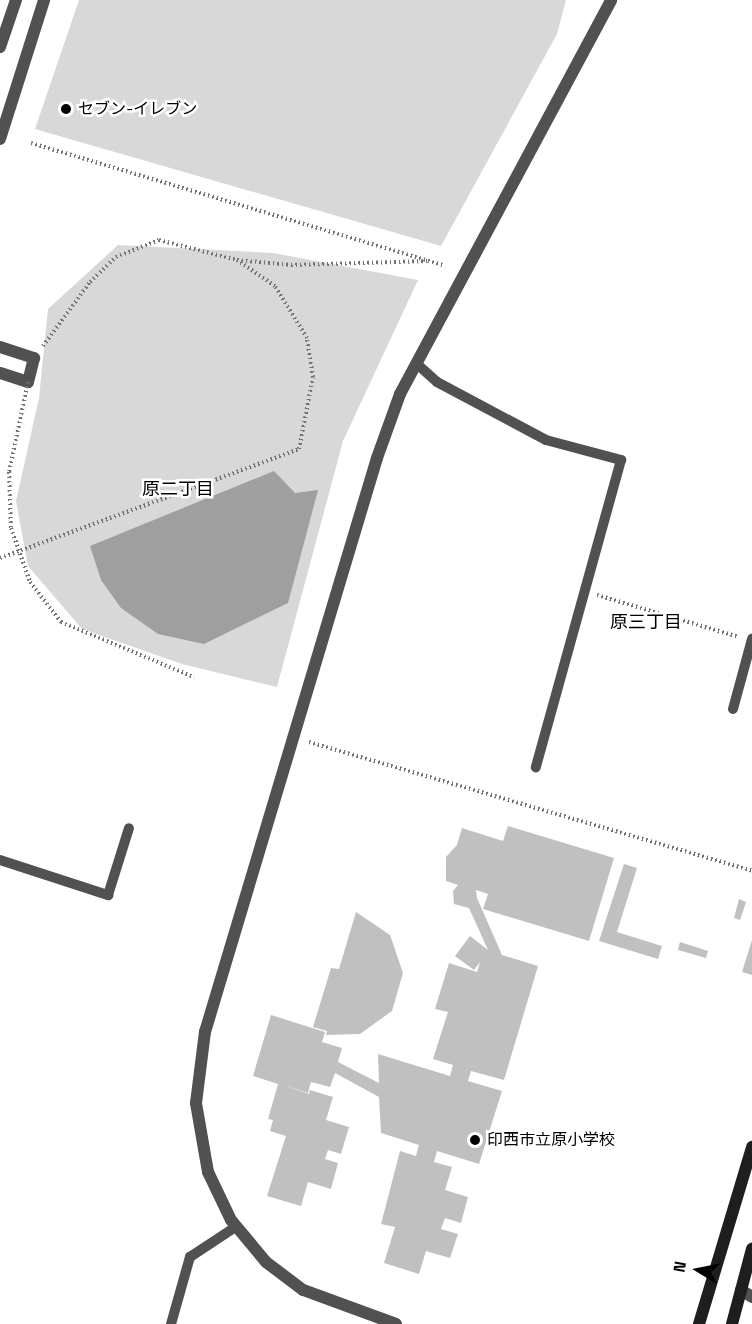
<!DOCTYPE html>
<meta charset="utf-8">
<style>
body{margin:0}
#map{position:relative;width:752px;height:1324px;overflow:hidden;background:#fff;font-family:"Space Grotesk","Noto Sans JP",sans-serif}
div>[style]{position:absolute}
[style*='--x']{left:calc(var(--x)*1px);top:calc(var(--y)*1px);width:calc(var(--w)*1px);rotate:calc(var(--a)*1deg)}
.green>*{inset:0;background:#d8d8d8}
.water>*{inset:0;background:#9f9f9f}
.building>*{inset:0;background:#c0c0c0}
.path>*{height:4px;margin-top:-2px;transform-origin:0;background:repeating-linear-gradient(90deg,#737373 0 1.5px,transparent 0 4.5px)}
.service>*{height:10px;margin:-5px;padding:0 5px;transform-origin:5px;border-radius:5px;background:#515151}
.pedestrian>*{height:12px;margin:-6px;padding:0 6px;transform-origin:6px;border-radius:6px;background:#515151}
.minor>*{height:12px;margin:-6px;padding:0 6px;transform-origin:6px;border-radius:6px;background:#515151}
.tertiary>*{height:12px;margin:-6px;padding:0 6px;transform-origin:6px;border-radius:6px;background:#515151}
.secondary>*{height:12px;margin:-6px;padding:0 6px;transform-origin:6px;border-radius:6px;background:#1e1e1e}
.path-bridge>*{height:4px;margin-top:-2px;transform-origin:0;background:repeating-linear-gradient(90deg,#737373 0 1.5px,transparent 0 4.5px)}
.dots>*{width:16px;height:16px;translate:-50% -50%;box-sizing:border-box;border:3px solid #fff;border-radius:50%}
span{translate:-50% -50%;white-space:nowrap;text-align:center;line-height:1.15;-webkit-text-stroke:5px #fff;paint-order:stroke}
.poi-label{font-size:16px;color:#000}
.left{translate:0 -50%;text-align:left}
.neighbourhood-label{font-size:18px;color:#000}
.north{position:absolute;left:668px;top:1240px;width:60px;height:60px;-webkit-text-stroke:4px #fff;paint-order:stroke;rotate:280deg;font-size:16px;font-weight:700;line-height:24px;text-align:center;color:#000}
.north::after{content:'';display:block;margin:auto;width:21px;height:27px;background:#000;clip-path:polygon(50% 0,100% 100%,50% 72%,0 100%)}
</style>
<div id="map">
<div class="green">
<i style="clip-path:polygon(79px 0,566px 0,557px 34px,441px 246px,35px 129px)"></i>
<i style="clip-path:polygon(118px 245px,273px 253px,418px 280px,343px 441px,277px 687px,182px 664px,82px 629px,28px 566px,16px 501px,39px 398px,48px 309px)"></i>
</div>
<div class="water">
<i style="clip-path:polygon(274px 471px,295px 493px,318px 490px,288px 603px,204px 644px,158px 634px,121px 608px,101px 580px,90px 546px)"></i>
</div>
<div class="building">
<i style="clip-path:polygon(508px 826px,614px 858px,589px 941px,483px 909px,488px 894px,476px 890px,477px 898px,502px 955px,538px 966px,504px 1080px,471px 1071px,468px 1081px,502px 1091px,479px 1164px,437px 1151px,434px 1162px,452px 1167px,445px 1190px,468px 1197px,461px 1223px,445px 1218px,441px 1229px,458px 1234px,450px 1258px,426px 1251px,419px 1274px,384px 1263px,395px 1227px,381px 1224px,400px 1151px,416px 1156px,419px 1145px,381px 1133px,379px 1097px,335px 1073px,330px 1087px,311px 1082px,308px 1093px,281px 1084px,309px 1094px,310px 1090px,333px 1097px,326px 1120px,349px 1127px,341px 1154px,328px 1150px,325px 1159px,338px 1163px,331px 1189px,308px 1182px,301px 1206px,267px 1196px,286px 1136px,270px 1131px,273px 1120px,268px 1119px,278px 1084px,253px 1076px,271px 1015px,325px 1032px,322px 1042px,342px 1048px,338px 1062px,379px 1083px,378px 1054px,450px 1076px,453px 1065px,433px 1059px,448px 1012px,435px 1009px,449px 963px,477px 972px,480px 962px,474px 970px,455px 956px,470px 936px,488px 950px,469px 908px,454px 904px,453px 891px,458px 885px,446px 881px,446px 857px,457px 845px,462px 828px,503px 841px)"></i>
<i style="clip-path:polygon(624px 864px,637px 868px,617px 932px,662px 946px,658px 959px,599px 941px)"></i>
<i style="clip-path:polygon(739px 899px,746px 902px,740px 920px,734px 918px)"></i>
<i style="clip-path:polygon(356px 912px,390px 935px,403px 973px,392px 1011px,360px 1034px,326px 1035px,327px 1031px,313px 1027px,331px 968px,339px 969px)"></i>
<i style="clip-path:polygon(752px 940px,752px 975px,742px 972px)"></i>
<i style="clip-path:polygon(680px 942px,708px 951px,706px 958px,678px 950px)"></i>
</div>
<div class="path">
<i style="--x:31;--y:143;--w:429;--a:16.5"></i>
<i style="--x:43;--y:346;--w:79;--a:-53.7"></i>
<i style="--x:90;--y:282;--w:36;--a:-44"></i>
<i style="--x:116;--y:257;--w:46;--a:-21.6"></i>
<i style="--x:159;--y:240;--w:81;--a:14.4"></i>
<i style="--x:237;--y:260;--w:54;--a:5.3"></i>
<i style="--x:291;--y:265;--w:139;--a:-1.6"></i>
<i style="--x:0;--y:558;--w:318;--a:-20"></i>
<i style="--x:299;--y:449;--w:73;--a:-79"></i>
<i style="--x:313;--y:377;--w:39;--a:-99"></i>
<i style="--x:307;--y:338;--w:61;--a:-121.6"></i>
<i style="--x:275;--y:286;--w:46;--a:-145.6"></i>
<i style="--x:597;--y:595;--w:148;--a:16.5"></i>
<i style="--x:309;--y:742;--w:461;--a:16.2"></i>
</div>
<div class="service">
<i style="--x:417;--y:364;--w:27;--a:42"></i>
<i style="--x:437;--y:382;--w:123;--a:28"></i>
<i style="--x:546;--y:440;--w:78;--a:14.9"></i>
<i style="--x:621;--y:460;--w:319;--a:105.5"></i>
<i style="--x:733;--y:709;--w:73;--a:-74.8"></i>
<i style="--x:0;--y:860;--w:114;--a:18"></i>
<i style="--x:108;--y:895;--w:70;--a:-72.6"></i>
<i style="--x:171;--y:1324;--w:70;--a:-74.2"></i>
<i style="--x:190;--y:1257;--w:56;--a:-33.4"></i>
</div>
<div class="pedestrian">
<i style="--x:0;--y:347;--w:36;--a:18"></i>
<i style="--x:34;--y:358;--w:25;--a:104"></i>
<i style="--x:28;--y:382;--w:29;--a:-162"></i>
</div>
<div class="minor">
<i style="--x:741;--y:1290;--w:13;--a:32"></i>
</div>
<div class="tertiary">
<i style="--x:0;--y:47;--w:50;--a:-71.2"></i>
<i style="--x:0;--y:139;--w:146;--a:-72.4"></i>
<i style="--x:396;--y:1324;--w:99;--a:-159.9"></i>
<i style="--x:303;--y:1290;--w:46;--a:-142.9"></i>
<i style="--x:266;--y:1262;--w:55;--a:-129.8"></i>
<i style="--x:231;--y:1220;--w:53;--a:-115.6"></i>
<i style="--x:208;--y:1172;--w:70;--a:-99.9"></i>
<i style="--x:196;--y:1103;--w:72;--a:-82.8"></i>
<i style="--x:205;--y:1032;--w:599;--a:-73.32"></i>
<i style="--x:377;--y:458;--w:68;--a:-70.2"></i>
<i style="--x:400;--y:394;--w:447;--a:-61.8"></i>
</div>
<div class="secondary">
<i style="--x:699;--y:1324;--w:185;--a:-73.3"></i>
<i style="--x:732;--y:1324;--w:78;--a:-75.1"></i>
</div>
<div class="path-bridge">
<i style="--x:28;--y:382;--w:92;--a:101.9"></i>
<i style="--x:9;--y:472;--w:56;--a:88"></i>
<i style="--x:11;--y:528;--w:57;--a:70.6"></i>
<i style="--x:30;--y:582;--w:51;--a:52.2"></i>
<i style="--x:61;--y:622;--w:144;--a:22.5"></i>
</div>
<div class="dots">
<i style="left:66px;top:109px;background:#000"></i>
<i style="left:475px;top:1140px;background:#000"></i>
</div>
<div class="poi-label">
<span class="left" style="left:78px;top:109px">セブン-イレブン</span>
<span class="left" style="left:487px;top:1140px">印西市立原小学校</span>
</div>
<div class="neighbourhood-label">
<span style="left:178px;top:489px">原二丁目</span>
<span style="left:646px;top:622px">原三丁目</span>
</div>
<div class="north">N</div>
</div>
